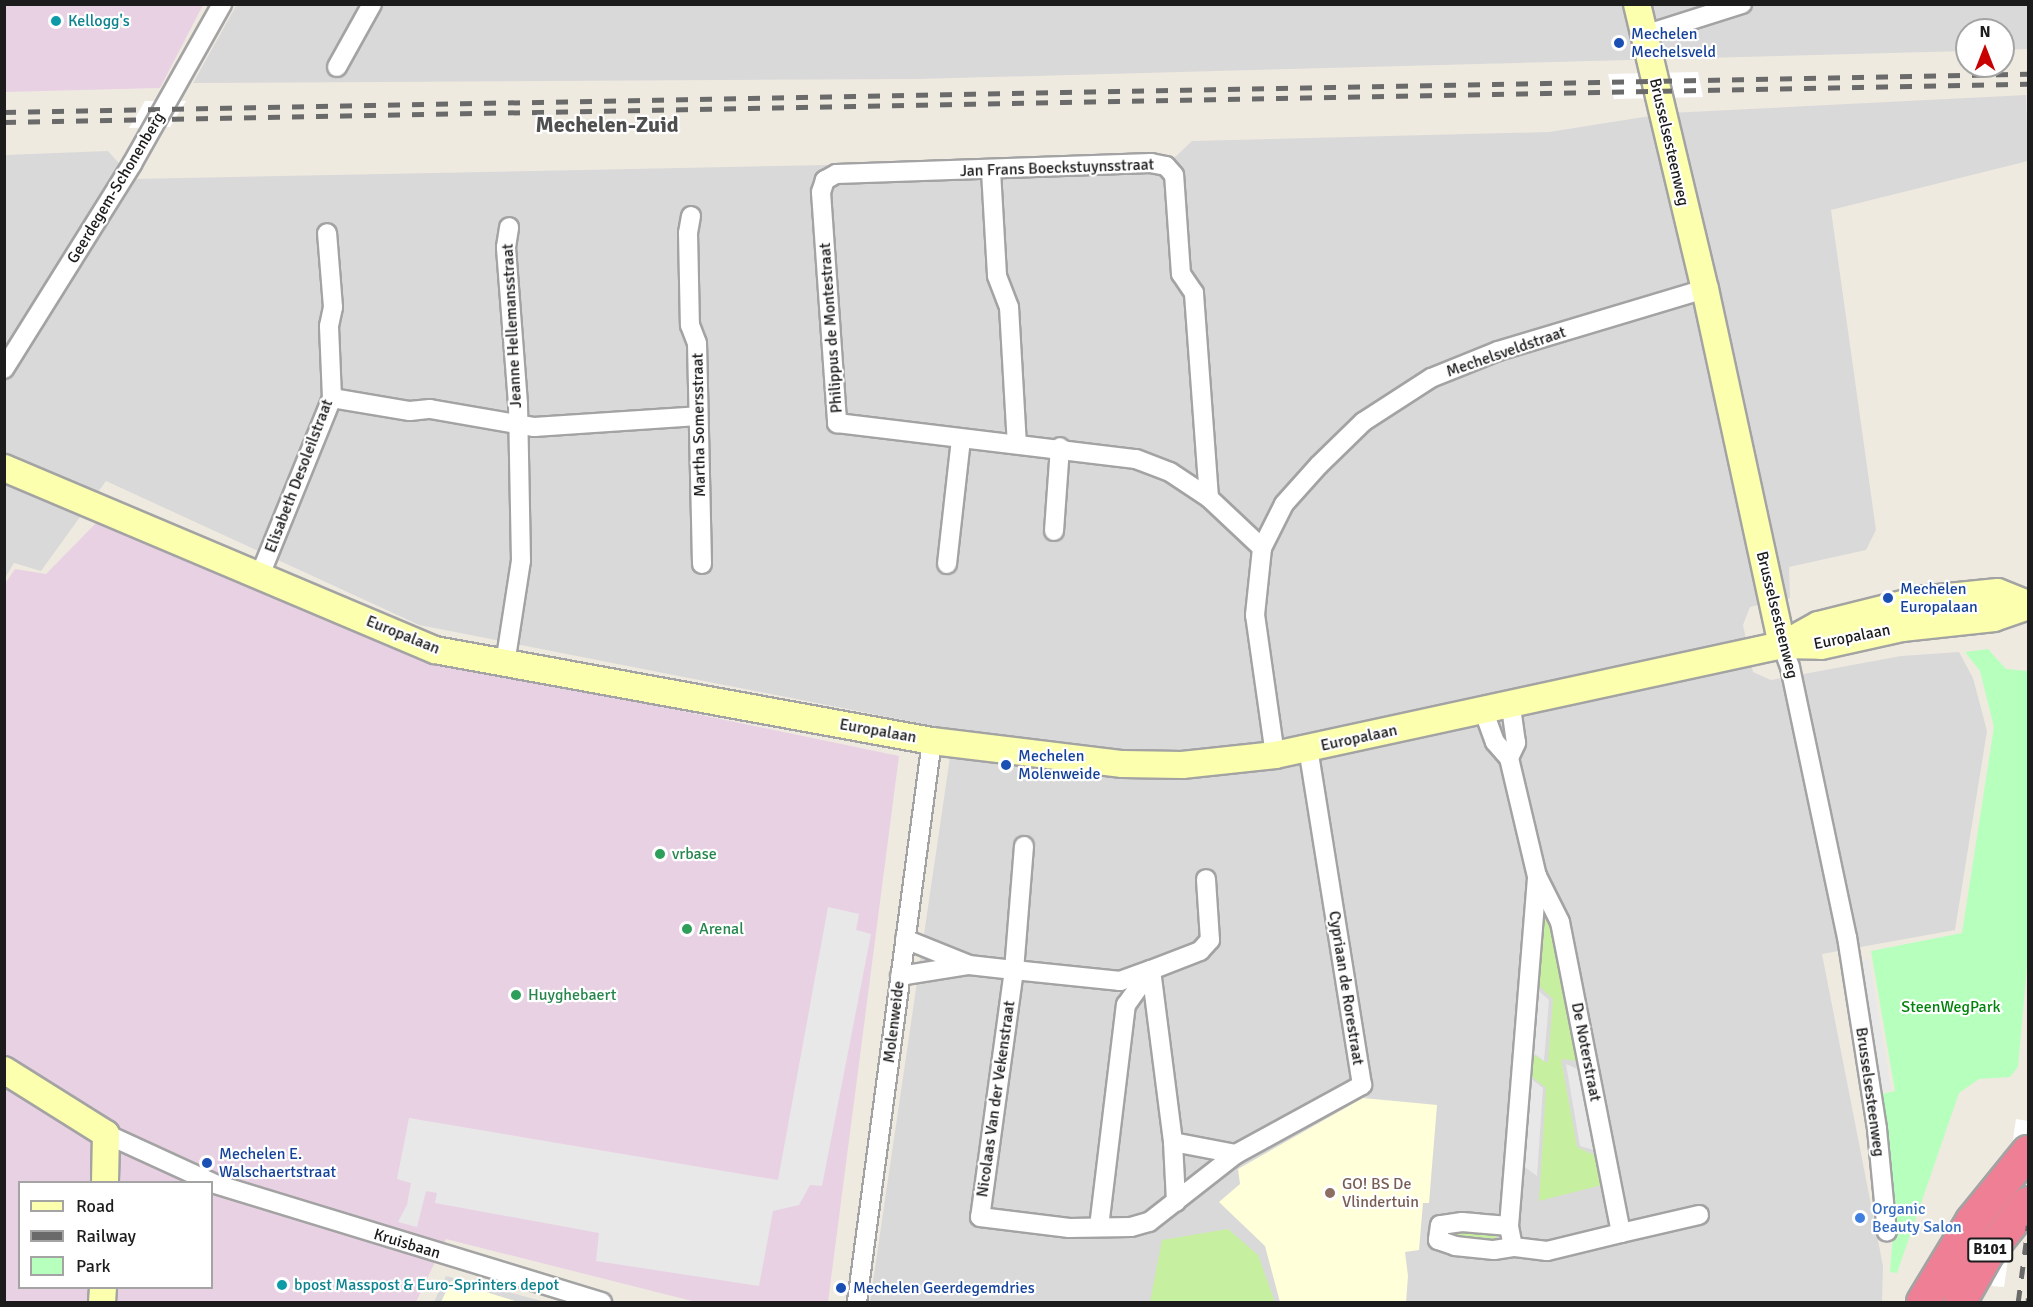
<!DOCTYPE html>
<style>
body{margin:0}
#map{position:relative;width:2033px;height:1307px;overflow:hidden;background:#efeae0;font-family:Signika,sans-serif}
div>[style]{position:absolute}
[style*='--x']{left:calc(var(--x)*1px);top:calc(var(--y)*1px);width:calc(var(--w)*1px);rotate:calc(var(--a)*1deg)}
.residential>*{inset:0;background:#dad9d9}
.industrial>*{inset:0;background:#e9d1e4}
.education>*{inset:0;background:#ffffd9}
.grass>*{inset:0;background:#c7efa0}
.park>*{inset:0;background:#b7ffbd}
.parking>*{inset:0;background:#e8e8e8}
.pier>*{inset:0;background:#fff}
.roads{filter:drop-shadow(2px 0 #a3a3a3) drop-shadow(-2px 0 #a3a3a3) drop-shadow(0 2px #a3a3a3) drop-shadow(0 -2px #a3a3a3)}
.street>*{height:18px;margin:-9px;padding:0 9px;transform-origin:9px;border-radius:9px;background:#fff}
.secondary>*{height:26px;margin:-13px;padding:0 13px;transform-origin:13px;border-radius:13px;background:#fbffae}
.highway>*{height:32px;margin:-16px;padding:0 16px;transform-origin:16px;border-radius:16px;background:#ef7f94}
.rail>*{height:4.5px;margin-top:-2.25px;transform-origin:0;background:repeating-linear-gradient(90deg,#6a6a6a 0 12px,transparent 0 24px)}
.dots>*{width:16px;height:16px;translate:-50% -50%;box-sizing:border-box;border:3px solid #fff;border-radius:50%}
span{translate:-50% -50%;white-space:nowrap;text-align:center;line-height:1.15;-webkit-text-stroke:4.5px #fff;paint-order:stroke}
.shield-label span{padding:2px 4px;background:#fff;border:2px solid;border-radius:4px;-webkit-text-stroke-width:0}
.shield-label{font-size:15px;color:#1c1c1c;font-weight:700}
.culture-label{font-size:16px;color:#0d838f}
.left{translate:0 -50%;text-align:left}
.transit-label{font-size:16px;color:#164399}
.street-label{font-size:16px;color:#1c1c1c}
.leisure-label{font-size:16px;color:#27864d}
.park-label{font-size:16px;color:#00830b}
.education-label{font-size:16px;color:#785e54}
.shop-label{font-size:16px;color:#366cbe}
.district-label{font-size:22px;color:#4f4f4f;font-weight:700}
.frame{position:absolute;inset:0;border:6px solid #1c1c1c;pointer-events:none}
.legend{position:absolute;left:18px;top:1181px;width:195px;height:108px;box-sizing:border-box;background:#fff;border:2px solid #a4a4a4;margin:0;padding:8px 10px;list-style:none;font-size:18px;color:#1c1c1c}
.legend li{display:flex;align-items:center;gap:12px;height:30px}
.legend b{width:30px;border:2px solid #a4a4a4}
.north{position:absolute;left:1955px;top:18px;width:60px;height:60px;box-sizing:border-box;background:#fff;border:2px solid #a4a4a4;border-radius:50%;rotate:0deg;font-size:16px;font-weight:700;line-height:24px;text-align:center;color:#1c1c1c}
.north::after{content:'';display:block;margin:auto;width:21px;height:27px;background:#c80000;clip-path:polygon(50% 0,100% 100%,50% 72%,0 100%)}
</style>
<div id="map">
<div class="residential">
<i style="clip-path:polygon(237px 4px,2028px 5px,2028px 49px,2003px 50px,2003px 30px,1967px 30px,1967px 51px,918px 79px,193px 83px)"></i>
<i style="clip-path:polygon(2026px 95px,2028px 161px,1831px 210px,1876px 530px,1866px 550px,1789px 567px,1790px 598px,1750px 607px,1743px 625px,1753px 672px,1771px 680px,1901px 656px,1959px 652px,1973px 678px,1987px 731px,1955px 930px,1822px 954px,1883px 1266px,1882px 1302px,870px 1302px,954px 730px,419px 625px,106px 481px,41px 571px,14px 563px,5px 578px,5px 155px,108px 151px,133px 179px,1174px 158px,1192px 141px,1549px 132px,1669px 113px)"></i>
<i style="clip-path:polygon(446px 1276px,546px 1302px,434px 1302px)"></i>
</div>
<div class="industrial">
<i style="clip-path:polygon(4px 5px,5px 4px,203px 5px,160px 88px,5px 92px)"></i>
<i style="clip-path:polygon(evenodd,99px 520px,413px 655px,899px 756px,828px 1302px,696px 1302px,446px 1239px,416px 1302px,5px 1302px,4px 585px,15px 569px,46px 574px,99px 520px,20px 1182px,212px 1182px,212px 1288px,20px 1288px,20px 1182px)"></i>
</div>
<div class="education">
<i style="clip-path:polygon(1363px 1098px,1437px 1105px,1429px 1203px,1423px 1203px,1419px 1250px,1405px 1252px,1408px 1276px,1406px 1302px,1280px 1302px,1265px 1246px,1219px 1202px,1240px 1184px,1238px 1169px)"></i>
<i style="clip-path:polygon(451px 1281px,518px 1302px,441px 1302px)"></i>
</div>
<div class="grass">
<i style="clip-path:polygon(1544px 918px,1549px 923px,1577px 1061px,1561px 1059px,1577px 1147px,1596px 1156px,1602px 1185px,1539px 1201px,1546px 1088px,1531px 1076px,1532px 1054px,1548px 1063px,1553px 999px,1538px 985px,1539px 925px)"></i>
<i style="clip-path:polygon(1466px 1227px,1489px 1229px,1496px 1234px,1496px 1241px,1488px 1244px,1457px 1237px,1457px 1232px)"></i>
<i style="clip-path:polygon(1228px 1229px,1258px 1255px,1275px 1302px,1150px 1302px,1162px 1240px)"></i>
</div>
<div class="park">
<i style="clip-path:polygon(1988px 649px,2006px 669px,2028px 671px,2028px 955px,2018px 1067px,2010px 1077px,1979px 1079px,1959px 1093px,1897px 1273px,1890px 1272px,1894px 1222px,1876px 1095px,1895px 1091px,1871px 951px,1962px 933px,1994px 727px,1980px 671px,1965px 652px)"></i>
</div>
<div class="parking">
<i style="clip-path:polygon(828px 907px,859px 914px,856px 930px,871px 934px,822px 1186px,810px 1185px,799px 1205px,773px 1211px,759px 1286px,596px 1261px,599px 1233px,435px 1203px,437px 1193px,426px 1191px,417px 1227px,398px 1222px,407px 1205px,411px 1183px,397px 1179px,409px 1118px,778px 1180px)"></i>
<i style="clip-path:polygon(1869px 959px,1891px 1090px,1876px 1093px,1857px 961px)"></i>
<i style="clip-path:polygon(1535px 988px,1549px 1000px,1544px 1061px,1531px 1051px)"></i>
<i style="clip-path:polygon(1566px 1064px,1580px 1070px,1597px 1151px,1580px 1146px)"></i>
<i style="clip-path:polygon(1530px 1078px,1543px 1088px,1537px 1176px,1522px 1165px)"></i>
</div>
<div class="pier">
<i style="clip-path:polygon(1698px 72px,1703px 97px,1614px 99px,1608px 74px)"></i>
<i style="clip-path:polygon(145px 101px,186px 101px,170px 127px,129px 128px)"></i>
<i style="clip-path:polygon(2016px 1119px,2028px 1121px,2004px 1287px,1992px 1286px)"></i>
</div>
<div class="roads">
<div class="street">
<i style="--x:1644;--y:35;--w:103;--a:-17.6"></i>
<i style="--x:337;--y:67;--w:72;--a:-60.9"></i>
<i style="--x:991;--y:171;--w:105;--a:86.7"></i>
<i style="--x:997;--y:276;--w:33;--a:69"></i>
<i style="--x:1009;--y:307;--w:137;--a:86.7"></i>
<i style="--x:691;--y:216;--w:17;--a:100"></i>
<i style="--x:688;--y:233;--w:92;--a:88.8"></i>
<i style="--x:690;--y:325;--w:19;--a:69"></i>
<i style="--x:697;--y:343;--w:221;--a:88.7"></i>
<i style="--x:4;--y:369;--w:242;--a:-58"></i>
<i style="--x:132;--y:164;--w:184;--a:-60.6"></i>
<i style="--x:332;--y:398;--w:79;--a:9.5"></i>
<i style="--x:410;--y:411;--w:20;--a:-6"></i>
<i style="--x:430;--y:409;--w:106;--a:9.8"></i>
<i style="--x:534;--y:427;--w:164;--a:-3.8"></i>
<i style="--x:1209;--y:498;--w:206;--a:-94.2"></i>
<i style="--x:1194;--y:293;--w:23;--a:-124"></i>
<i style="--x:1181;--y:274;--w:99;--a:-94"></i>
<i style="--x:1174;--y:175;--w:12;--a:-132"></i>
<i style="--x:1166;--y:166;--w:15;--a:-169"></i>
<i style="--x:1151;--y:163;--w:315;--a:178"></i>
<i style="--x:836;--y:174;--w:13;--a:151"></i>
<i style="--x:825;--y:180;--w:13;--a:108"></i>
<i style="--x:821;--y:192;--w:232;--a:86"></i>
<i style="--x:837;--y:423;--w:301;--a:6.9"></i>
<i style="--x:1136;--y:459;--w:36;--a:21"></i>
<i style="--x:1170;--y:472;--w:47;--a:33.7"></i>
<i style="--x:1209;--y:498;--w:73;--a:43.3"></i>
<i style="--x:1054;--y:531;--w:84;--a:-85.9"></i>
<i style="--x:947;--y:564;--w:125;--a:-83.6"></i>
<i style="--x:260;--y:575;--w:191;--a:-67.9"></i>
<i style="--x:332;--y:398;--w:72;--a:-92.4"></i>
<i style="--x:329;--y:326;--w:19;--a:-78"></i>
<i style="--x:333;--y:307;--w:74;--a:-94.6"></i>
<i style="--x:1782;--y:645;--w:23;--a:70"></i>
<i style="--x:1790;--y:667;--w:276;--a:78.1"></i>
<i style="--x:1847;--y:937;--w:194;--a:81.1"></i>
<i style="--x:1877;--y:1129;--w:103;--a:84.5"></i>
<i style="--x:505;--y:664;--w:104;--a:-81.2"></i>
<i style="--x:521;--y:561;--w:157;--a:-91.1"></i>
<i style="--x:518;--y:404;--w:157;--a:-94.4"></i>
<i style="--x:506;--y:247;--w:20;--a:-81"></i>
<i style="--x:1484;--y:712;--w:32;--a:70"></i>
<i style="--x:1495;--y:742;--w:21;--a:49"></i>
<i style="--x:1509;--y:758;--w:121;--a:76.7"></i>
<i style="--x:1537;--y:876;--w:51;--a:63.4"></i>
<i style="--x:1560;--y:922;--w:317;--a:78.9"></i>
<i style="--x:1621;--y:1233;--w:76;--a:166.3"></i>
<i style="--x:1547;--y:1251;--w:34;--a:-173"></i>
<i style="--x:1513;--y:1247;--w:21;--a:-101"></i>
<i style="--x:1509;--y:1226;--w:351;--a:-85.4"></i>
<i style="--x:1275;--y:755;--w:141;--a:-98.1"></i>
<i style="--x:1255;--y:615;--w:67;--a:-84"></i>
<i style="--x:1262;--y:548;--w:49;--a:-63.4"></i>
<i style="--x:1284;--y:504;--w:52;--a:-48.1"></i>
<i style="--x:1319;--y:465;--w:62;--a:-44.3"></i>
<i style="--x:1363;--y:422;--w:81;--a:-32.9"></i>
<i style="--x:1431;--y:378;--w:72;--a:-21.9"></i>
<i style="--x:1498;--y:351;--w:216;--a:-16.7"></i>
<i style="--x:1509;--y:758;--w:17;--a:-65"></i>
<i style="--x:1516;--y:743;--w:37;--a:-98"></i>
<i style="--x:1024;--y:846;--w:124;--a:94.6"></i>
<i style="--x:1014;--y:970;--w:107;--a:5.9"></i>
<i style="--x:1120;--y:981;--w:33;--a:-20"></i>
<i style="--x:1151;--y:970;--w:173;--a:82.7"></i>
<i style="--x:1173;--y:1142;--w:60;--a:87.1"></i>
<i style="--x:905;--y:939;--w:69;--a:22.1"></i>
<i style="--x:969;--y:965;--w:45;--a:6.3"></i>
<i style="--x:1014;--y:970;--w:249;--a:97.8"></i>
<i style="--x:980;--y:1217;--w:90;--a:7"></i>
<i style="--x:1069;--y:1228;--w:62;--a:-0.9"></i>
<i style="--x:1131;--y:1227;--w:19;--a:-16"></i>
<i style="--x:1149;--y:1222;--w:110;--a:-38"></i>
<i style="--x:1236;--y:1154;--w:144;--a:-28.7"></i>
<i style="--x:1362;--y:1085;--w:341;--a:-99.1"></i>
<i style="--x:900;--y:976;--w:69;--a:-9.2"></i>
<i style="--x:106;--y:1134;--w:115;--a:24.6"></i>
<i style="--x:1173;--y:1142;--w:64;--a:10.8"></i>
<i style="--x:212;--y:1183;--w:408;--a:17"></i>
<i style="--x:1509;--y:1226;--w:47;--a:-175.1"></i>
<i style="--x:1462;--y:1222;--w:22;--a:172"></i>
<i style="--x:1440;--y:1225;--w:15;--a:98"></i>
<i style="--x:1438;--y:1240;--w:18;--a:19"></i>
<i style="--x:1455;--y:1246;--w:39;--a:6"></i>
<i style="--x:1494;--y:1250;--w:19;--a:-9"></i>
<i style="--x:1099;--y:1227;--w:224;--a:-83.1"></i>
<i style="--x:1126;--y:1005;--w:43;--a:-54.5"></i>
<i style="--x:1151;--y:970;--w:53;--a:-21.2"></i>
<i style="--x:1200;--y:951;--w:15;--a:-48"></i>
<i style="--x:1210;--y:940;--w:61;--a:-93.8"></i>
<i style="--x:1621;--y:1233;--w:80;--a:-13"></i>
<i style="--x:857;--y:1302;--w:566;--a:-82.39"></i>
</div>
<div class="secondary">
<i style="--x:1637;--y:4;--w:293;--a:76.6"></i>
<i style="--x:1705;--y:289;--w:364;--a:77.8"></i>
<i style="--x:4;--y:468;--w:468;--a:22.9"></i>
<i style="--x:435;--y:650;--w:505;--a:10.38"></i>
<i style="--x:932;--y:741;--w:192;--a:6.9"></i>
<i style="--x:1123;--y:764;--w:59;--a:1"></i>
<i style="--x:1182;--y:765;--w:94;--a:-6.1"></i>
<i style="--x:1275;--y:755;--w:519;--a:-12.24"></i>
<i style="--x:1782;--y:645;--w:39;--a:1"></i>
<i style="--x:1821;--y:646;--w:83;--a:-12.5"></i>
<i style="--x:1902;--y:628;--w:93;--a:-6.2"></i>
<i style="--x:1994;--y:618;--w:36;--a:-19"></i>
<i style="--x:1782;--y:645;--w:41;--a:-29.1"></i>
<i style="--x:1818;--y:625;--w:103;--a:-14"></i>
<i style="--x:1918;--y:600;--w:80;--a:-5.7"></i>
<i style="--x:1998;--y:592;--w:32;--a:22"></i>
<i style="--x:4;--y:1070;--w:120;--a:32.1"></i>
<i style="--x:106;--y:1134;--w:48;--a:91.2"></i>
<i style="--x:102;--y:1302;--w:14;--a:-86"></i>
</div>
<div class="highway">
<i style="--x:1923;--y:1302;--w:95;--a:-58.8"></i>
<i style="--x:1972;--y:1221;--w:89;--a:-50.9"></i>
<i style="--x:1960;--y:1302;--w:55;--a:-60.6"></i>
<i style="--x:1987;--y:1254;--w:65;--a:-51.2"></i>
</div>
</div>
<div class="rail">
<i style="--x:4;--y:112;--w:2024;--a:-1.08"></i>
<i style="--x:4;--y:122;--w:2024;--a:-1.08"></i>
<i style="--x:2018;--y:1302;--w:77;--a:-82.5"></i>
<i style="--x:2028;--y:1302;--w:4;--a:-90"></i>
</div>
<div class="dots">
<i style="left:56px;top:21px;background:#0f9aa8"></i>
<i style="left:1619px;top:43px;background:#1a4fb4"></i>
<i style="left:1888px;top:598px;background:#1a4fb4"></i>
<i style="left:1006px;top:765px;background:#1a4fb4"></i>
<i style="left:660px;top:854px;background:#2e9e5b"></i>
<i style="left:687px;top:929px;background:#2e9e5b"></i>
<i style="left:516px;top:995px;background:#2e9e5b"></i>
<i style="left:207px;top:1163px;background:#1a4fb4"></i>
<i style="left:1330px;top:1193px;background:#8d6e63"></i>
<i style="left:1860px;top:1218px;background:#3f7fe0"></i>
<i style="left:282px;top:1285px;background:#0f9aa8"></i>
<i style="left:841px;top:1288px;background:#1a4fb4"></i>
</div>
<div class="shield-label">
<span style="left:1990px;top:1250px">B101</span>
</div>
<div class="culture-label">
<span class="left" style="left:68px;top:21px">Kellogg's</span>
<span class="left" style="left:294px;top:1285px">bpost Masspost &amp; Euro-Sprinters depot</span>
</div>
<div class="transit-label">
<span class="left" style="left:1631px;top:43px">Mechelen<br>Mechelsveld</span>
<span class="left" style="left:1900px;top:598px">Mechelen<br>Europalaan</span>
<span class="left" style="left:1018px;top:765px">Mechelen<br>Molenweide</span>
<span class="left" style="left:219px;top:1163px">Mechelen E.<br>Walschaertstraat</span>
<span class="left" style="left:853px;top:1288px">Mechelen Geerdegemdries</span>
</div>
<div class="street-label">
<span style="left:1669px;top:142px;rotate:77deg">Brusselsesteenweg</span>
<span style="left:1057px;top:168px;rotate:-2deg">Jan Frans Boeckstuynsstraat</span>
<span style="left:116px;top:188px;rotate:-59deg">Geerdegem-Schonenberg</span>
<span style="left:512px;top:326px;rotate:-93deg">Jeanne Hellemansstraat</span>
<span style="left:831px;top:328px;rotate:-94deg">Philippus de Montestraat</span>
<span style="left:1506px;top:352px;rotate:-19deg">Mechelsveldstraat</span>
<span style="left:699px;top:425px;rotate:-91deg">Martha Somersstraat</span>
<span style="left:299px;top:476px;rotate:-69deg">Elisabeth Desoleilstraat</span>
<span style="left:1777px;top:615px;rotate:76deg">Brusselsesteenweg</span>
<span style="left:403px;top:635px;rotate:22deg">Europalaan</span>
<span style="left:1852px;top:637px;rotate:-11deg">Europalaan</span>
<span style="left:878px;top:731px;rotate:10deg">Europalaan</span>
<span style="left:1359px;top:738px;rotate:-12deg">Europalaan</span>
<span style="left:1346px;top:988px;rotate:81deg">Cypriaan de Rorestraat</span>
<span style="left:894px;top:1022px;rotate:-83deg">Molenweide</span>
<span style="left:1586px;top:1052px;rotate:79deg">De Noterstraat</span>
<span style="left:1870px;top:1092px;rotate:82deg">Brusselsesteenweg</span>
<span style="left:996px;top:1099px;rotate:-82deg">Nicolaas Van der Vekenstraat</span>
<span style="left:407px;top:1244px;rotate:17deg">Kruisbaan</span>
</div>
<div class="leisure-label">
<span class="left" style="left:672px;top:854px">vrbase</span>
<span class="left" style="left:699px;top:929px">Arenal</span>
<span class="left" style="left:528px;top:995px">Huyghebaert</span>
</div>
<div class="park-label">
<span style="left:1951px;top:1007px">SteenWegPark</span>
</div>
<div class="education-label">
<span class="left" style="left:1342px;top:1193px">GO! BS De<br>Vlindertuin</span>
</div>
<div class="shop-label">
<span class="left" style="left:1872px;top:1218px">Organic<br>Beauty Salon</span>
</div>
<div class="district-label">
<span style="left:607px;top:125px">Mechelen-Zuid</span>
</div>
<div class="frame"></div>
<ul class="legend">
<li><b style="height:8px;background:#fbffae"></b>Road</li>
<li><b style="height:8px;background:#6a6a6a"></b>Railway</li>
<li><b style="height:16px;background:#b7ffbd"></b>Park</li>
</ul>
<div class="north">N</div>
</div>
